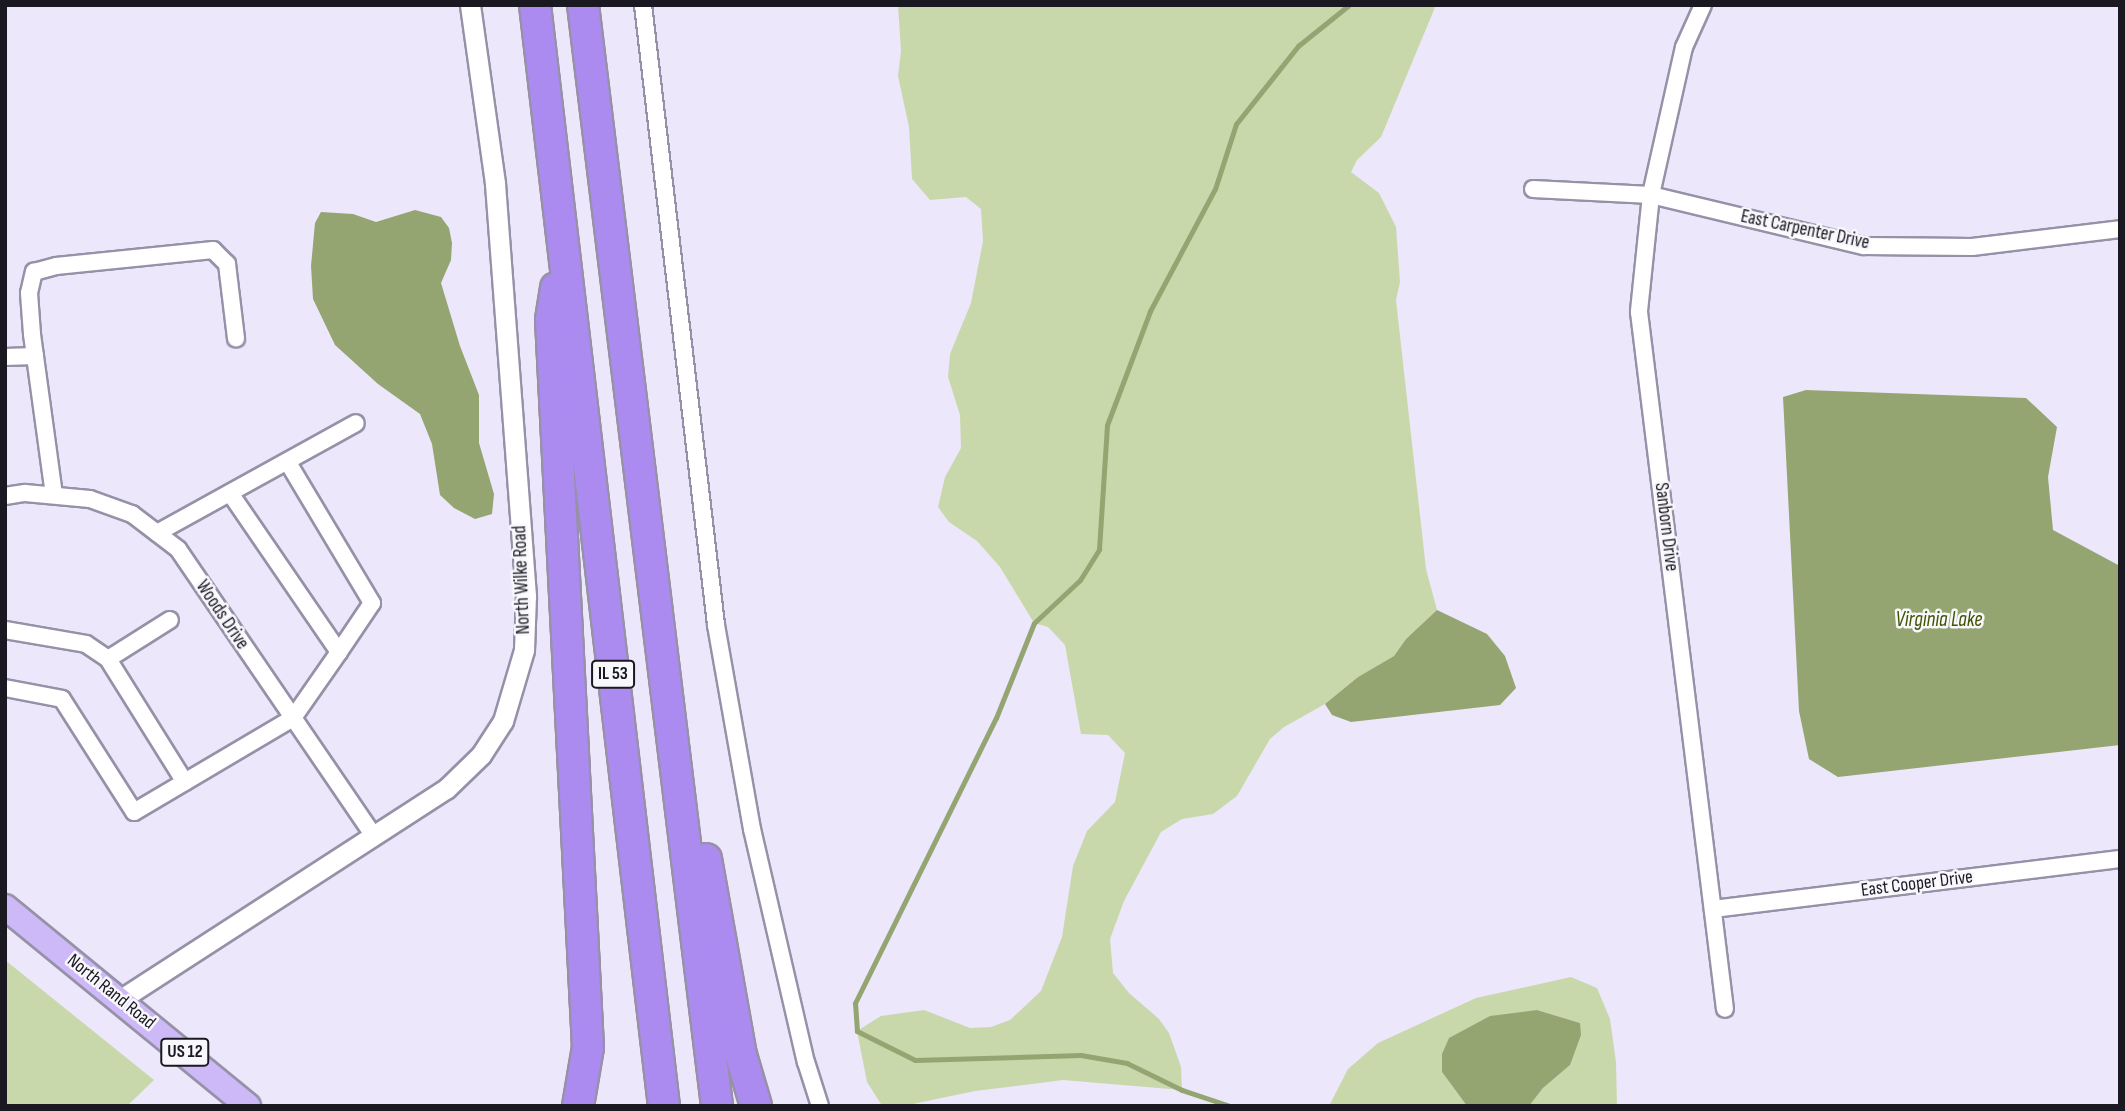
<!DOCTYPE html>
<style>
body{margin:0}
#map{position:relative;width:2125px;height:1111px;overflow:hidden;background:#ece7fb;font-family:"Sofia Sans Condensed",sans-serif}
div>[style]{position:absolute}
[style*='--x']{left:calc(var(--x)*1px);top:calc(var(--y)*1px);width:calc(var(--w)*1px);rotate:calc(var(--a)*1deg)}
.green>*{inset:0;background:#c9d8aa}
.water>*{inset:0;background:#94a572}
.stream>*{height:5px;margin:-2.5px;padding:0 2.5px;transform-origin:2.5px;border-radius:2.5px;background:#94a572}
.roads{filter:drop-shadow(2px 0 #9791a8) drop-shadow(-2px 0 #9791a8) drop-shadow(0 2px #9791a8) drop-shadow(0 -2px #9791a8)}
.minor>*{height:16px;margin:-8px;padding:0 8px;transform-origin:8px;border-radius:8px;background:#fff}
.tertiary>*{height:19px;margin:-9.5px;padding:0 9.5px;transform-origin:9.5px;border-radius:9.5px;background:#fff}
.primary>*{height:24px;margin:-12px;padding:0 12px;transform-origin:12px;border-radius:12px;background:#cdb9f7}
.motorway>*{height:30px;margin:-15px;padding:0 15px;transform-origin:15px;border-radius:15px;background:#ac8bf1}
span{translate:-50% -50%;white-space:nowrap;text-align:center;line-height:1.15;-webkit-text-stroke:5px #f8f7fc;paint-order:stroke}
.shield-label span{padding:2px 5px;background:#f8f7fc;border:2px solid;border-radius:5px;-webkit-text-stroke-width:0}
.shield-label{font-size:18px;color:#1a1820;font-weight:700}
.street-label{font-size:19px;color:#1a1820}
.water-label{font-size:21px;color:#425400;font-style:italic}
.frame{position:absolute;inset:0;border:7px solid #1a1820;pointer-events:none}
</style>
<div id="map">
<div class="green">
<i style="clip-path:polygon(898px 5px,1436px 5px,1381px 137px,1357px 160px,1351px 172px,1379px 193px,1396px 227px,1400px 282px,1396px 300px,1426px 569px,1437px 610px,1406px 639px,1394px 656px,1358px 677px,1325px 704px,1284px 727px,1270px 739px,1237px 796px,1213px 814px,1182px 819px,1161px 832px,1124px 901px,1110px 939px,1113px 973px,1129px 993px,1159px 1019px,1169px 1033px,1181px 1067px,1182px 1090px,1063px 1080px,975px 1091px,903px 1106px,881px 1104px,867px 1082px,857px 1031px,881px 1016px,924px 1010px,970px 1028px,991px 1027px,1010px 1020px,1041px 991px,1062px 937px,1073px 866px,1087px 831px,1115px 802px,1125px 753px,1108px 735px,1081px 734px,1065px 645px,1048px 627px,1034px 623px,1000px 567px,977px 541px,949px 522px,938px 507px,945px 477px,961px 448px,960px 415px,948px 377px,950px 354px,971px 303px,983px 241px,981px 209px,966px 197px,930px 200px,912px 179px,909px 127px,898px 76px,901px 51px)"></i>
<i style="clip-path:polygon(5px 960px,154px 1080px,127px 1106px,5px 1106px)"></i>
<i style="clip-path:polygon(1571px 977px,1597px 988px,1610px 1019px,1616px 1062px,1617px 1106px,1529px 1106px,1543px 1088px,1570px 1065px,1580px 1023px,1537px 1010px,1442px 1072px,1467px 1106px,1329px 1106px,1348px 1069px,1378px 1043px,1476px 998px)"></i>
</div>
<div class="water">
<i style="clip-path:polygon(415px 210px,441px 217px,449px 228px,452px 243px,451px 260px,441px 283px,460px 346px,479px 395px,479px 443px,494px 494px,492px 514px,475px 519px,454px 508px,440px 495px,432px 444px,420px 414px,378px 384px,335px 345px,313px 299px,311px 266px,315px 223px,321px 212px,353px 214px,376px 222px)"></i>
<i style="clip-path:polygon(1806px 390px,2026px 398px,2057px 427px,2048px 477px,2053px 530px,2120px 566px,2120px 745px,1838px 777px,1809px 759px,1799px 711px,1783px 397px)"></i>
<i style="clip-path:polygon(1437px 610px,1487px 634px,1505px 656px,1516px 688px,1500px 705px,1351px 722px,1332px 715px,1325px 704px,1358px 677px,1394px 656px,1406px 639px)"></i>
<i style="clip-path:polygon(1537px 1010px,1580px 1023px,1581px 1035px,1570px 1065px,1543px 1088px,1529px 1106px,1467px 1106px,1442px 1072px,1442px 1054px,1449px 1038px,1490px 1016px)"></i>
</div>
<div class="stream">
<i style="--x:1230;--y:1106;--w:51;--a:-161.6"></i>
<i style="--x:1182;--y:1090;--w:61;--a:-153.9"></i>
<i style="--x:1127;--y:1063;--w:47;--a:-170.1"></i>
<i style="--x:1081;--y:1055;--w:166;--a:178.3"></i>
<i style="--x:915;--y:1060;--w:65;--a:-153.4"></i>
<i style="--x:857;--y:1031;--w:28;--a:-94"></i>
<i style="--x:855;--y:1003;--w:318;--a:-63.7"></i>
<i style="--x:996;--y:718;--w:102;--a:-68.2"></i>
<i style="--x:1034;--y:623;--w:63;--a:-43.1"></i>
<i style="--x:1080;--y:580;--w:36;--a:-58"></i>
<i style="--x:1099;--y:549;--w:124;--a:-86.3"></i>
<i style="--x:1107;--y:425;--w:122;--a:-69.3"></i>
<i style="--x:1150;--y:311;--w:138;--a:-62"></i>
<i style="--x:1215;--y:189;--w:68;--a:-72.1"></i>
<i style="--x:1236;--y:124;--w:100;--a:-51.5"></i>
<i style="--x:1298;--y:46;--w:65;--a:-38.8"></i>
</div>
<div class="roads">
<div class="minor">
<i style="--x:643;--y:5;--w:624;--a:83.28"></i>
<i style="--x:716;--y:625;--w:207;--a:80"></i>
<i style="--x:752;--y:829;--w:239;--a:77"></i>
<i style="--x:806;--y:1062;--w:46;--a:72.3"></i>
<i style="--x:1703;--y:5;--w:46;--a:114.3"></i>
<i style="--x:1684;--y:47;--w:152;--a:102.6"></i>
<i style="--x:1651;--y:195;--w:118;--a:95.9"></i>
<i style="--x:1639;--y:312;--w:702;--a:82.97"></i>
<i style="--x:1533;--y:189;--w:118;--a:2.9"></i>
<i style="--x:1651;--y:195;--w:219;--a:13.5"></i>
<i style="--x:1864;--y:246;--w:108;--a:0.5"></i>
<i style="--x:1972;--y:247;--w:149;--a:-6.9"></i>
<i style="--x:5;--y:357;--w:30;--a:-2"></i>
<i style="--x:230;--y:493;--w:193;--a:55.6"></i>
<i style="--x:339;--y:652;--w:59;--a:-56"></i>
<i style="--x:372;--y:603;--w:165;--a:-120.9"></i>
<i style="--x:54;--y:495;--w:162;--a:-97.8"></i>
<i style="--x:32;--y:334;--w:41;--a:-94.2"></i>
<i style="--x:29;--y:293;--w:22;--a:-77"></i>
<i style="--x:34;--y:272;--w:23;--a:-15"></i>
<i style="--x:56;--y:266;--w:158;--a:-5.8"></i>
<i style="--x:213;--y:250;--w:20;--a:45"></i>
<i style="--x:227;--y:264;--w:75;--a:83.1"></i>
<i style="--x:5;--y:496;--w:20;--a:-9"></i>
<i style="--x:25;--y:493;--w:65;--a:5.3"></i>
<i style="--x:90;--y:499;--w:45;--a:19.7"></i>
<i style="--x:132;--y:514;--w:58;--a:37.3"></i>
<i style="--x:178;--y:549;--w:346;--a:55.7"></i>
<i style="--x:157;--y:533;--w:227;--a:-28.9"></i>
<i style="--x:5;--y:630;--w:82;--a:9.8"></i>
<i style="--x:86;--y:644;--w:27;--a:34"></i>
<i style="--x:108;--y:659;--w:145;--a:58"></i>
<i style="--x:108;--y:659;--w:73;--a:-32.2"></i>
<i style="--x:5;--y:688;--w:58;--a:10.9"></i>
<i style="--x:62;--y:699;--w:134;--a:57.5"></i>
<i style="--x:134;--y:812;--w:185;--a:-30.6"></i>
<i style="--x:293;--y:718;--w:80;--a:-55.1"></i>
<i style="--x:1713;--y:909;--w:410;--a:-7"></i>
</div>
<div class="tertiary">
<i style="--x:121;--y:999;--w:387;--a:-32.9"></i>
<i style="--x:446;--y:789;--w:49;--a:-44.2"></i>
<i style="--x:481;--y:755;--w:40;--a:-57.1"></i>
<i style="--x:503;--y:721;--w:74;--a:-73.5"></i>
<i style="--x:524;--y:650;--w:54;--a:-87.9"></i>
<i style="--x:526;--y:596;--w:414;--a:-94.3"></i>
<i style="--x:495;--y:183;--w:180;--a:-98"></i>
</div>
<div class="primary">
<i style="--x:5;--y:907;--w:314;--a:39.3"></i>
</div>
<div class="motorway">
<i style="--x:535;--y:5;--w:1109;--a:83.32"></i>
<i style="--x:583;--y:5;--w:1109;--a:83.06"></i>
<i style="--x:556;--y:288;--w:32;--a:99"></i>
<i style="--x:551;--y:320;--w:728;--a:87.09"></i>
<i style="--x:588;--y:1047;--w:60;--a:99.6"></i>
<i style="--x:706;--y:859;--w:199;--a:79.9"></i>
<i style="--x:741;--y:1055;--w:53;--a:73.6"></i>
</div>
</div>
<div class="shield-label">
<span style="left:613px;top:674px">IL 53</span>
<span style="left:185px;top:1052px">US 12</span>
</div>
<div class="street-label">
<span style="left:1805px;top:230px;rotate:12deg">East Carpenter Drive</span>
<span style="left:1666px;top:527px;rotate:83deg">Sanborn Drive</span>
<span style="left:522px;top:580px;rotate:-92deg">North Wilke Road</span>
<span style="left:222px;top:615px;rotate:56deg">Woods Drive</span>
<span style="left:1917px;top:884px;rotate:-7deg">East Cooper Drive</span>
<span style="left:111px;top:992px;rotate:39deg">North Rand Road</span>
</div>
<div class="water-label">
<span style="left:1939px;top:620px">Virginia Lake</span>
</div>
<div class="frame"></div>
</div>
